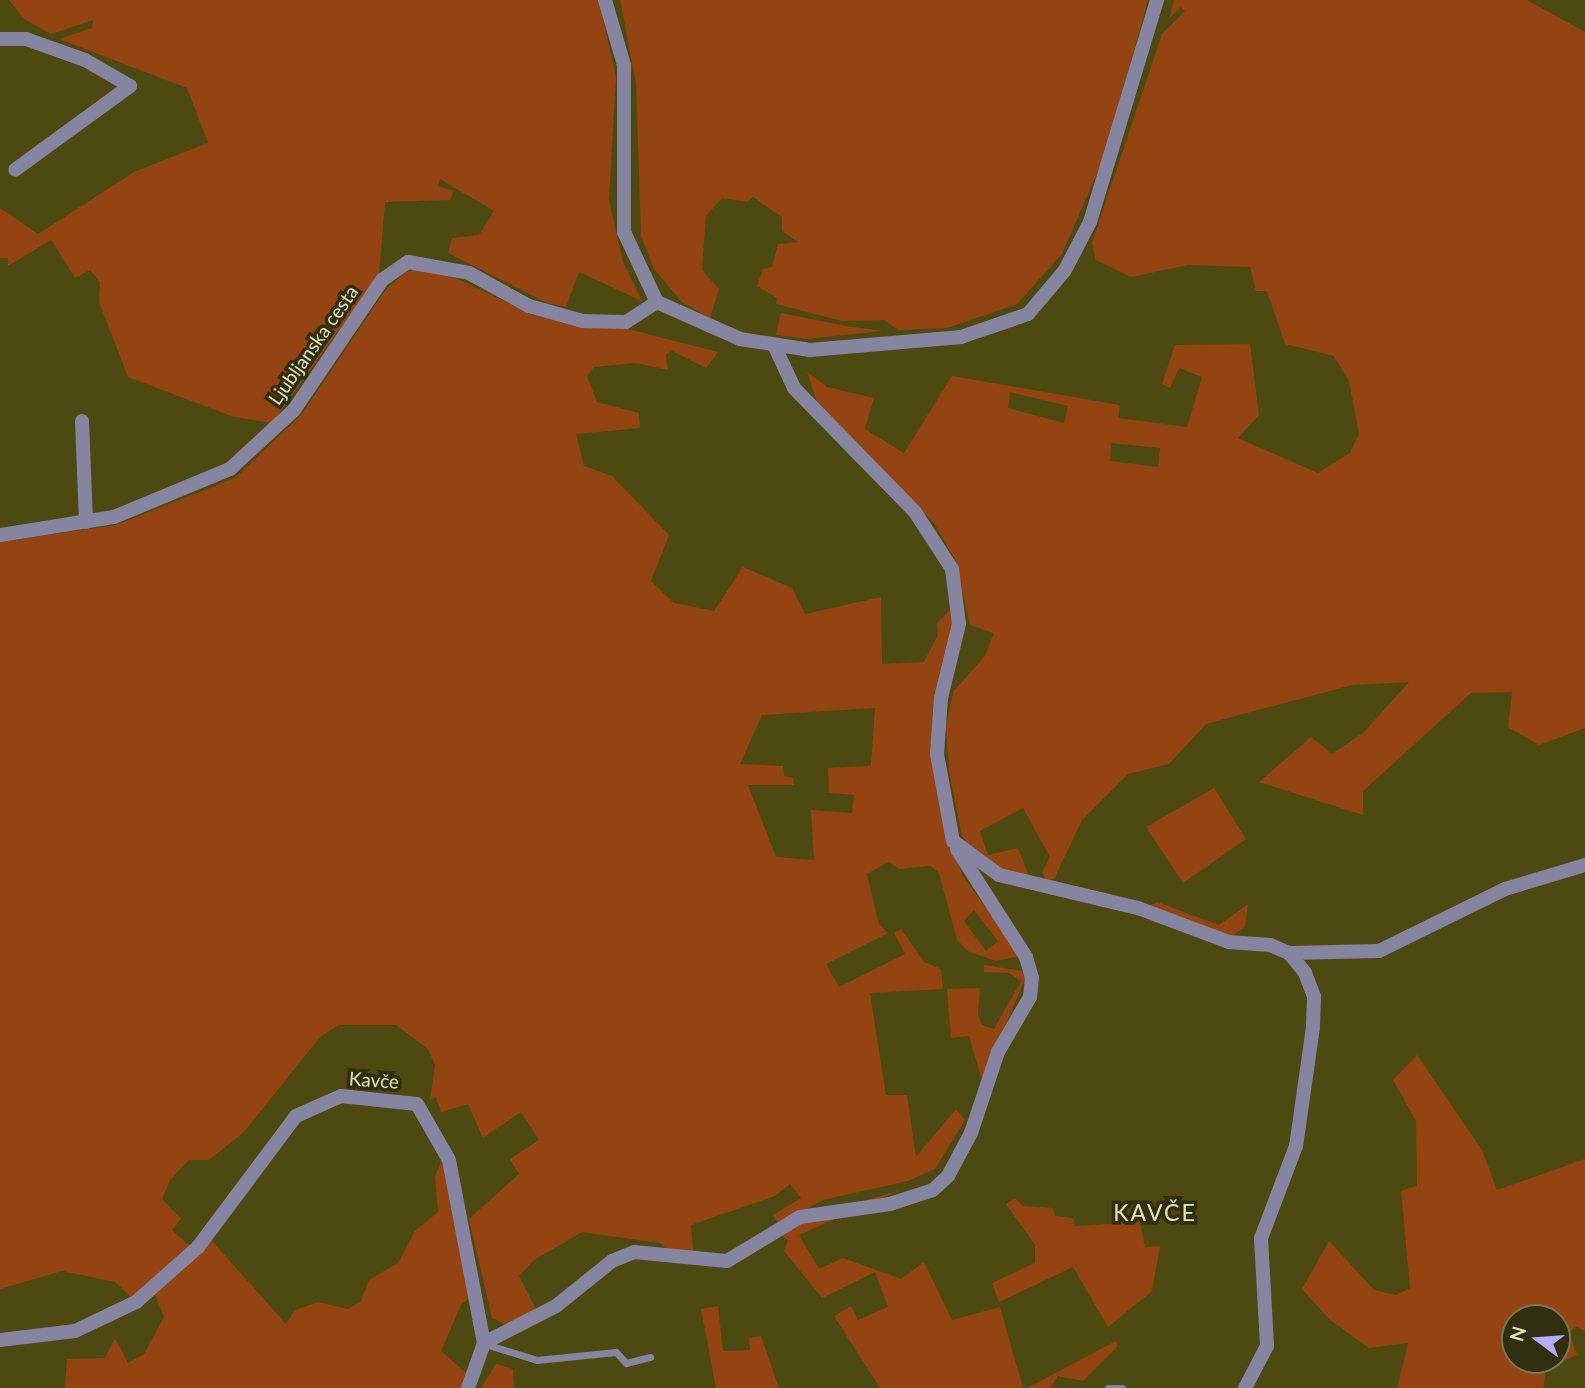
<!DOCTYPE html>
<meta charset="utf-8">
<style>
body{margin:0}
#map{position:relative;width:1585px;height:1388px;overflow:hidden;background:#4c4a10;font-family:Lato,sans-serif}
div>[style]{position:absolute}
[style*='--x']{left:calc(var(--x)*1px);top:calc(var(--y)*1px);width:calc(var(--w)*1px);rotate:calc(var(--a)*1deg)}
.green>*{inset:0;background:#944410}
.service>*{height:7px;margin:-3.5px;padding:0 3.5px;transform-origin:3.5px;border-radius:3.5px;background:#8584a1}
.minor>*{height:14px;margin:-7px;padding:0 7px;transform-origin:7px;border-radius:7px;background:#8584a1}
.tertiary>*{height:14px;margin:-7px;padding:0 7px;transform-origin:7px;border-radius:7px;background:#8584a1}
span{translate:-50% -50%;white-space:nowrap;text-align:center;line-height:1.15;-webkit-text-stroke:7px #302f10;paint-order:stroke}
.street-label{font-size:19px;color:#e2e2be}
.quarter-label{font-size:23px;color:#e2e2be;letter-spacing:2px}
.north{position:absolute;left:1501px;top:1304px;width:70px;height:70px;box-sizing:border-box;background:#302f10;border:2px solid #777756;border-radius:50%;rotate:286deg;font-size:19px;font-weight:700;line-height:28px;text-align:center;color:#e2e2be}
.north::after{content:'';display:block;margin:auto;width:24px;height:32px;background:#b4acf9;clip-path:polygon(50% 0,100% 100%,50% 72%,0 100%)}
</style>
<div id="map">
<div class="green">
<i style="clip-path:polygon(9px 0,599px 0,616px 77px,609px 200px,623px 262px,642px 301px,579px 272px,566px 307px,547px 303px,448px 253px,452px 238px,479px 235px,494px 211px,440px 179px,438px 186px,454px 191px,450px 200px,385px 202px,379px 275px,272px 423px,234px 417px,128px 377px,99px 302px,100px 282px,90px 270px,75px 278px,51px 240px,8px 266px,8px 258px,0 258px,0 208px,38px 234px,134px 172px,208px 143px,187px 88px,59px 39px,92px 28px,93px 20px,51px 34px,24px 19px)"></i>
<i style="clip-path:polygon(620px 0,1148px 0,1105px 155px,1062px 254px,1017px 304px,947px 328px,898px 330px,884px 320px,842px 321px,776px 304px,777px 298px,757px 286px,763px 269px,772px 267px,778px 244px,798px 242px,782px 231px,782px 217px,753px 197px,747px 202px,722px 198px,706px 216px,702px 270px,719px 289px,710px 318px,682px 302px,654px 269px,641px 236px,636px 83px)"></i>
<i style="clip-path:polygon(evenodd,1174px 0,1527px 0,1585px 32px,1585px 728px,1539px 745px,1508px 727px,1512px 692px,1471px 693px,1363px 791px,1363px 815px,1259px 782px,1311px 737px,1332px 754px,1364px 732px,1409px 682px,1352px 685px,1206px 724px,1169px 764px,1128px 774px,1082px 820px,1054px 879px,1046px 880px,1042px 872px,1050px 857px,1023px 808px,980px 831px,988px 855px,1018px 848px,1031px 881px,980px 860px,962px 836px,949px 771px,946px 726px,953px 692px,985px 656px,994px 633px,970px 625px,956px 561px,934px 523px,818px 405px,807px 372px,827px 387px,874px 398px,865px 429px,904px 453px,952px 376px,1120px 405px,1118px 418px,1187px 427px,1202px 377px,1179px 368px,1170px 388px,1162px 384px,1175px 345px,1250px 344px,1259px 415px,1238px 438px,1318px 473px,1350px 453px,1359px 434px,1349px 381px,1334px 356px,1285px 344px,1267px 291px,1256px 291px,1250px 267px,1188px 265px,1131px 277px,1096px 260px,1092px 243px,1162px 34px,1185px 11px,1181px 7px,1169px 19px,1174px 0,1010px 392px,1068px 406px,1064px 423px,1008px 408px,1010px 392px,1174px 0,1111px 443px,1160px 448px,1158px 467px,1110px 461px,1111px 443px)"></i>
<i style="clip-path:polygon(evenodd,433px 267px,533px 315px,628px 329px,718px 352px,706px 368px,672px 351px,666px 355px,668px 370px,636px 363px,594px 367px,587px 376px,597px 402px,639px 413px,640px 428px,576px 434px,584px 466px,612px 476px,669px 535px,651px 581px,674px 603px,714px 611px,743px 567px,792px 588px,805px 614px,881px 597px,882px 664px,924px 662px,938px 635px,937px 623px,955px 605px,933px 753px,940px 808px,962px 875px,1021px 956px,996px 961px,969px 952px,957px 940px,939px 873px,930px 866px,899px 869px,889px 862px,867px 874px,879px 924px,888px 933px,826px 964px,839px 987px,905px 954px,894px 933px,901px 929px,924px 962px,941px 969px,943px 989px,870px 993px,886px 1095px,907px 1095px,916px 1157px,956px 1109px,965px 1120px,935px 1169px,908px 1181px,823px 1200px,779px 1224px,773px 1215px,801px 1198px,790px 1184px,775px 1196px,691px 1225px,694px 1261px,675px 1257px,660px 1243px,582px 1232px,534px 1260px,519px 1276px,542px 1321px,517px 1330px,492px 1318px,469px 1219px,519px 1174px,510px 1159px,539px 1140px,521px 1112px,483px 1138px,468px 1104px,441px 1112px,436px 1097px,430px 1100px,435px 1065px,428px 1049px,396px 1025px,339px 1025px,320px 1037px,244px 1132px,209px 1160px,189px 1160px,170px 1180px,162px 1199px,181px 1219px,172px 1230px,192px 1248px,132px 1298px,115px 1282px,62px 1271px,0 1289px,0 542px,116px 525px,235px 478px,302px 414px,386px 289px,407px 271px,433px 267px,875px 708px,871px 766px,828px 768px,829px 793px,854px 795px,852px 813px,811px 810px,814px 860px,776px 857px,748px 785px,794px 785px,793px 778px,784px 776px,783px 766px,740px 764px,762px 715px,875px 708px,433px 267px,974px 910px,998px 941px,986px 951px,964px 921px,974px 910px)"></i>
<i style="clip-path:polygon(781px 313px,846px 326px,883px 331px,806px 339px,776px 335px)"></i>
<i style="clip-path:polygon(1214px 788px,1246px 839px,1183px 883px,1146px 827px)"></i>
<i style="clip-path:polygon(1157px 902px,1219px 925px,1248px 904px,1245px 927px,1231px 937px,1150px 906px)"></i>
<i style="clip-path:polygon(984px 965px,1022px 971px,1025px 979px,982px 1080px,969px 1036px,951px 1038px,947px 989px,980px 988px,978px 1014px,982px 1025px,994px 1029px,1021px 981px,1009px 973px,984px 972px)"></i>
<i style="clip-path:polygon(1417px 1055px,1482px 1150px,1497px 1190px,1585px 1159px,1585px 1331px,1575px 1326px,1569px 1334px,1577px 1355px,1559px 1363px,1557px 1318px,1515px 1318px,1515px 1360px,1548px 1360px,1543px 1388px,1397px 1388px,1408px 1343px,1369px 1348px,1329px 1319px,1302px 1289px,1329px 1241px,1374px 1290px,1396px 1295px,1410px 1288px,1401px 1191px,1417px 1186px,1416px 1121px,1393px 1080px)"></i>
<i style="clip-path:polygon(442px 1160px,475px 1293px,461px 1305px,441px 1351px,473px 1379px,472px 1388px,65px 1388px,67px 1359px,105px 1358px,115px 1338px,128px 1363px,144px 1354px,164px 1317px,155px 1294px,212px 1241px,286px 1324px,295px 1310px,318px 1302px,348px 1309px,361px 1301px,369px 1280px,398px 1263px,415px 1231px,438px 1212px,435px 1176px)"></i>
<i style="clip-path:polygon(900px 1190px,799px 1235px,819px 1269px,843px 1258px,901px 1279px,924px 1262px,952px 1320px,1000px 1307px,1023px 1388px,880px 1388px,834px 1316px,851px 1306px,858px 1320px,888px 1307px,875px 1272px,822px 1298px,784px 1251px,788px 1240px,782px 1236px,811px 1217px)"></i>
<i style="clip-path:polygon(1015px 1198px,1023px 1206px,1053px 1208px,1055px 1216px,1073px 1218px,1075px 1226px,1140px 1222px,1145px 1247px,1160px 1246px,1152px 1291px,1108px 1327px,1073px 1267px,999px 1302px,992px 1283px,1035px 1263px,1035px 1245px,1006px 1204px)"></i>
<i style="clip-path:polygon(718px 1306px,723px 1351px,750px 1350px,749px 1338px,761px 1336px,779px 1388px,716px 1388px,701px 1309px)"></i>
<i style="clip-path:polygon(1116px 1341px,1118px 1346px,1083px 1381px,1058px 1376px,1050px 1388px,1027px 1388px)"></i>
<i style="clip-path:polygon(496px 1364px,513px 1369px,514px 1388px,481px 1388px)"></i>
</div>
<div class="service">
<i style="--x:485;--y:1344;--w:54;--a:17.1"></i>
<i style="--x:537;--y:1360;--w:79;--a:-5.8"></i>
<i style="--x:616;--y:1352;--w:15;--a:48"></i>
<i style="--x:626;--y:1363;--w:25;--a:-14"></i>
<i style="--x:1108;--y:1388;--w:14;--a:0"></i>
</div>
<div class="minor">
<i style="--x:0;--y:39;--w:26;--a:0"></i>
<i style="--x:26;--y:39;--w:63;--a:19.6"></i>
<i style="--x:85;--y:60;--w:52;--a:30"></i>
<i style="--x:130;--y:86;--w:142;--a:143.9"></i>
<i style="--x:775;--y:347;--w:45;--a:65.1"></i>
<i style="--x:794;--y:388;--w:173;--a:45.7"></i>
<i style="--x:915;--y:512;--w:68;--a:57"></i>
<i style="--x:952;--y:569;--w:55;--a:82.7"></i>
<i style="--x:959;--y:624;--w:76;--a:103.7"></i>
<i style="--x:941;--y:698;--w:56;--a:94.1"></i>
<i style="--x:937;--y:754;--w:88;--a:79.6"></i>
<i style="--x:953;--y:841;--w:57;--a:36.5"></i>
<i style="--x:999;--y:875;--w:143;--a:13.4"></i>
<i style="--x:1138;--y:908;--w:97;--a:20.5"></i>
<i style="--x:1229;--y:942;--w:41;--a:4.2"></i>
<i style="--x:1270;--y:945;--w:21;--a:23"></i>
<i style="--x:1289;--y:953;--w:26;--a:51"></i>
<i style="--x:1305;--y:973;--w:26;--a:69"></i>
<i style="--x:1314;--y:997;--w:30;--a:92"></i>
<i style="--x:1313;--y:1027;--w:120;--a:98.1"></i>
<i style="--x:1296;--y:1146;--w:98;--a:110.8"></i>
<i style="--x:1261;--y:1238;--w:108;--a:86.8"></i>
<i style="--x:1267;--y:1346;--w:47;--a:117.6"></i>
<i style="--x:82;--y:421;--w:101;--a:87.7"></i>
<i style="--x:1289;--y:953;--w:90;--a:-1.3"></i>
<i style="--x:1379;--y:951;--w:140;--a:-26.2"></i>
<i style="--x:1505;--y:889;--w:84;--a:-16.7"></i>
<i style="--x:468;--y:1388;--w:48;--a:-70.4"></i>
<i style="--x:484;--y:1343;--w:81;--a:-27.2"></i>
<i style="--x:556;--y:1306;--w:72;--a:-38.8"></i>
<i style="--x:612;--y:1261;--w:24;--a:-22"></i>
<i style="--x:634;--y:1252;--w:93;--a:5.5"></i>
<i style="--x:727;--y:1261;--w:85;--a:-31.1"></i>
<i style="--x:800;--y:1217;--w:91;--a:-8.2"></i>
<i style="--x:890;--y:1204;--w:45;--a:-18"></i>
<i style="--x:933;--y:1190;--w:21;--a:-43"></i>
<i style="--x:948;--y:1176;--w:49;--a:-61.9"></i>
<i style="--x:971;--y:1133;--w:85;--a:-71.6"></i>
<i style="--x:998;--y:1052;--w:64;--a:-59.8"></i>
<i style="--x:1030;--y:997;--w:19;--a:-84"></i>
<i style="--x:1032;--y:978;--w:22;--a:-106"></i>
<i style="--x:1026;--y:957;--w:128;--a:-122.6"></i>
</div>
<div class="tertiary">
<i style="--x:605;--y:0;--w:68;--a:73.7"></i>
<i style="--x:624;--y:65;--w:167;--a:90"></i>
<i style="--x:624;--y:232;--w:77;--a:64.8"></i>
<i style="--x:657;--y:302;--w:91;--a:24"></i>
<i style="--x:740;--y:339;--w:71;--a:8.9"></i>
<i style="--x:810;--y:350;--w:152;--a:-4.9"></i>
<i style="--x:961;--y:337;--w:71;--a:-18.9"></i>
<i style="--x:1028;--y:314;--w:57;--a:-49.9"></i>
<i style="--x:1065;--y:270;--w:54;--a:-62.5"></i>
<i style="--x:1090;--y:222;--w:232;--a:-73.2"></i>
<i style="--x:0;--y:535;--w:115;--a:-9"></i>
<i style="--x:114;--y:517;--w:126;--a:-22.5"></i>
<i style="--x:230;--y:469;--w:87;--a:-42.7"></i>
<i style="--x:294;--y:410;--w:157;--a:-55.9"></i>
<i style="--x:382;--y:280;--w:32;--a:-35"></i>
<i style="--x:408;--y:262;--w:62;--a:10.2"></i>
<i style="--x:469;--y:273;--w:68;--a:28.8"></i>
<i style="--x:529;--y:306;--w:56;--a:15.5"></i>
<i style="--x:583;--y:321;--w:43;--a:1.3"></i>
<i style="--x:626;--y:322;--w:37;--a:-33"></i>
<i style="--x:0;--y:1340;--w:76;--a:-6.8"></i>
<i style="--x:75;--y:1331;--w:68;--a:-25.4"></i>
<i style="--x:136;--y:1302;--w:83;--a:-41.6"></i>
<i style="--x:198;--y:1247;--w:164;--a:-53.2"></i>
<i style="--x:296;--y:1116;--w:49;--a:-24"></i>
<i style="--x:341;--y:1096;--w:76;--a:6"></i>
<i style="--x:417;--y:1104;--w:64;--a:60.3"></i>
<i style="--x:449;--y:1160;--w:186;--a:79.2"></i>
</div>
<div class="street-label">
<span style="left:313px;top:345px;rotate:-55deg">Ljubljanska cesta</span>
<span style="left:374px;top:1080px;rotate:4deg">Kavče</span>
</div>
<div class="quarter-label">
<span style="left:1155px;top:1212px">KAVČE</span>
</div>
<div class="north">N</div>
</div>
